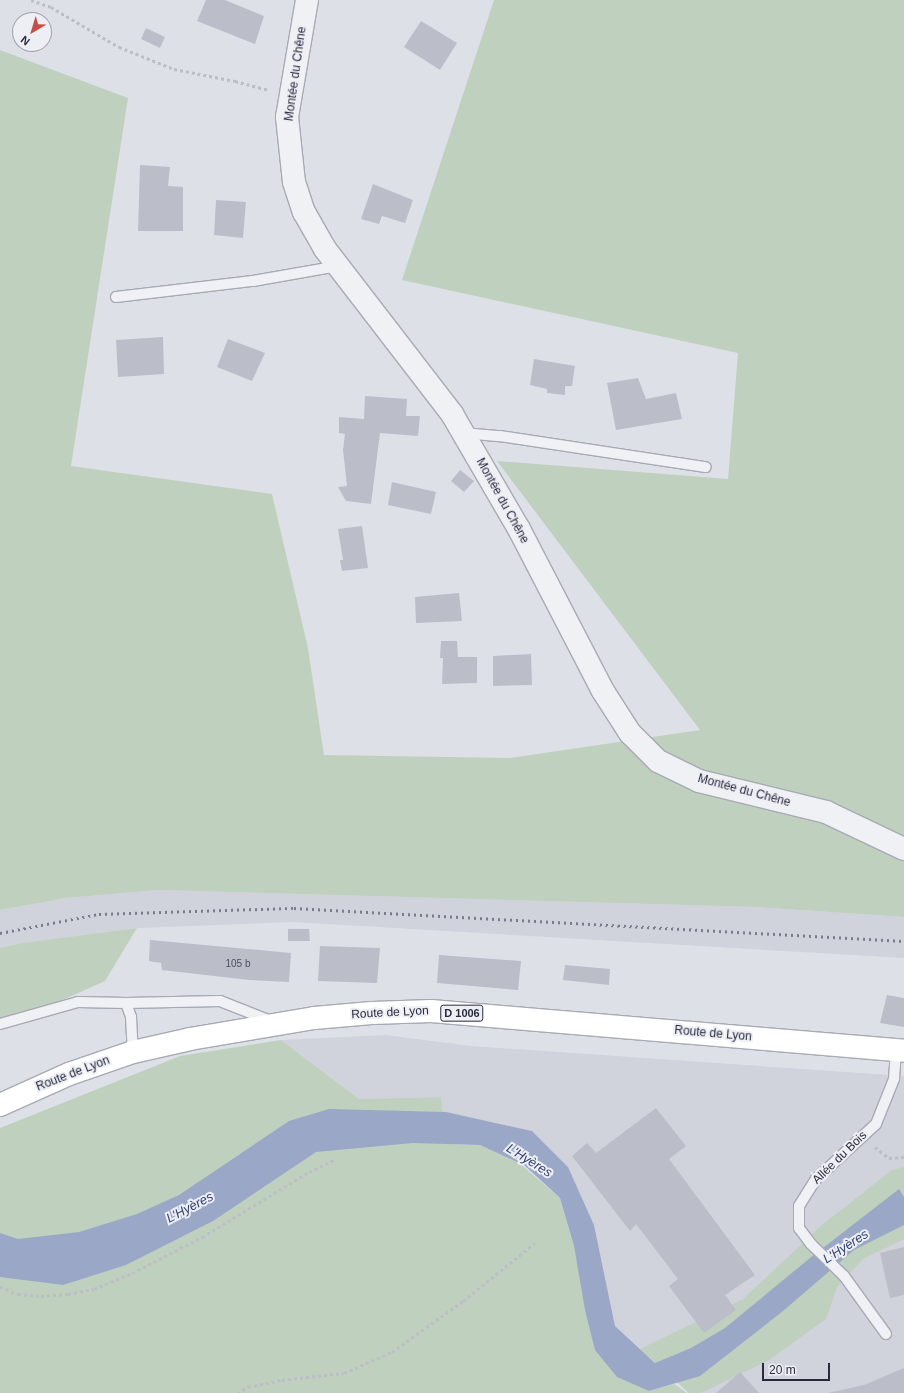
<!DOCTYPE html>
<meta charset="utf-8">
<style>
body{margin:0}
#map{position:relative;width:904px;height:1393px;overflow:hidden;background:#dee0e7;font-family:Helvetica,sans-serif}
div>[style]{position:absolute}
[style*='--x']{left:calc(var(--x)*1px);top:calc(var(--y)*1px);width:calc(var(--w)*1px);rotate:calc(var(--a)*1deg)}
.built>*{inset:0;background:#d0d2dc}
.green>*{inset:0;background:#c0d0bf}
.water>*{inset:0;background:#9aa7c6}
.building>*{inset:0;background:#bbbec9}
.path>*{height:2.5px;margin-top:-1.25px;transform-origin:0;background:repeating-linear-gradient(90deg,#bcbec5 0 3px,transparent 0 6px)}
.roads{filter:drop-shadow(1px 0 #a7aab4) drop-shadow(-1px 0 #a7aab4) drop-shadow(0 1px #a7aab4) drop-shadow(0 -1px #a7aab4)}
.service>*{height:10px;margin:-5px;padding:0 5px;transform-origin:5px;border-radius:5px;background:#f0f1f5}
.tertiary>*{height:22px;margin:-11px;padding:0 11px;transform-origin:11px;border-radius:11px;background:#f0f1f5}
.primary>*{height:22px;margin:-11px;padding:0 11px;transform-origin:11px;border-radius:11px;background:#fff}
.rail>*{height:3px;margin-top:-1.5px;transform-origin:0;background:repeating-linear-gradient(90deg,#787c90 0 2px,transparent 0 6px)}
span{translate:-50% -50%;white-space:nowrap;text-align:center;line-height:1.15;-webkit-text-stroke:4px #edeff5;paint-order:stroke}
.number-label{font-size:10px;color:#4d5060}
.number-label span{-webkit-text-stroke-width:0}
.shield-label span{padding:1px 3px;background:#edeff5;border:1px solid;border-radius:3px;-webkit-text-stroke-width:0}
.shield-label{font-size:11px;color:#282b3d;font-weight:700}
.street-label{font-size:12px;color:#282b3d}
.water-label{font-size:13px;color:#34436f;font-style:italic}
.north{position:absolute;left:12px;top:12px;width:40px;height:40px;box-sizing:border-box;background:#edeff5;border:1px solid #9ea1ab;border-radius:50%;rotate:218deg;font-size:11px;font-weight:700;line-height:16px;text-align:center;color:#282b3d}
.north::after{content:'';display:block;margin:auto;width:14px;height:18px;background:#c74e48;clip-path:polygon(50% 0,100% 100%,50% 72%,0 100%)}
.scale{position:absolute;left:762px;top:1363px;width:68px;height:18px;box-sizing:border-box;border:2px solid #282b3d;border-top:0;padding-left:5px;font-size:12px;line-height:14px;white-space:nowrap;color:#282b3d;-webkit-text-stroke:3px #edeff5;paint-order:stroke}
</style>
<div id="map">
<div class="built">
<i style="clip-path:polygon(159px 890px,755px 907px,904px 917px,904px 958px,293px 922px,137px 928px,22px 943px,0 948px,0 910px,66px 898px)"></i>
<i style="clip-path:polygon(385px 1035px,471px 1046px,904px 1076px,904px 1393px,689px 1393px,615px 1326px,594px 1225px,568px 1167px,532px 1131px,443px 1112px,441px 1097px,359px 1099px,281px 1040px)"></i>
</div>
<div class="green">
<i style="clip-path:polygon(494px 0,904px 0,904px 917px,755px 907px,159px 890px,66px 898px,0 910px,0 50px,128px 98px,71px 466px,272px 494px,308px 648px,324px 755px,510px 758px,700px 730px,497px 461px,728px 479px,738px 353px,402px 280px)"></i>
<i style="clip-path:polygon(137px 928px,105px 981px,0 1028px,0 948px,22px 943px)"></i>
<i style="clip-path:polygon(281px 1040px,359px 1099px,441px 1097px,447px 1144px,480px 1145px,518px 1162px,560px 1198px,574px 1246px,595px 1350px,649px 1391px,674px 1384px,687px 1393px,0 1393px,0 1128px,180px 1056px)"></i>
<i style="clip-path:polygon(904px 1167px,904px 1239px,863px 1259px,837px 1287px,826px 1319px,769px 1360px,701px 1393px,689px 1393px,640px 1349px,743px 1299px,822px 1225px,892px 1170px)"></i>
</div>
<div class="water">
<i style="clip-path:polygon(329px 1109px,446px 1112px,532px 1131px,568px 1167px,594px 1225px,615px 1326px,655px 1363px,691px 1348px,725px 1328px,810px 1258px,899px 1189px,904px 1197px,904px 1225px,854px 1250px,783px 1311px,700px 1376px,649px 1391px,617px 1377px,595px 1350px,585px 1310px,574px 1246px,560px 1198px,524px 1165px,480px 1145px,413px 1143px,316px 1152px,213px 1221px,126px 1265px,63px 1285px,0 1277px,0 1233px,18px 1239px,79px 1232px,137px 1214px,179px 1195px,289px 1121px)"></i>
</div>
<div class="building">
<i style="clip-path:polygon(206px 0,225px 0,264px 16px,255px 44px,197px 21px)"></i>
<i style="clip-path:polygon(421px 21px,457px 43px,440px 70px,404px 47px)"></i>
<i style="clip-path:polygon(146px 28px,165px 37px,160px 48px,141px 39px)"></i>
<i style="clip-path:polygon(140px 165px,170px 167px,168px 186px,183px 187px,183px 231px,138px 231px)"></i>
<i style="clip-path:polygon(373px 184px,413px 200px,405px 223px,382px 216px,379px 224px,361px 219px)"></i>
<i style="clip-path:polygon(216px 200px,246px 202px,243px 238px,214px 235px)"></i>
<i style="clip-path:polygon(163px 337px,164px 374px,118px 377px,116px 340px)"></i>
<i style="clip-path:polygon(228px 339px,265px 353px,252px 381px,217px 367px)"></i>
<i style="clip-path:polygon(534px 359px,575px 366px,572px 386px,565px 386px,565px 395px,547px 393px,547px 389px,530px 385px)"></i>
<i style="clip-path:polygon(638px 378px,646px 399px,676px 393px,682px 419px,616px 430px,607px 383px)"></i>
<i style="clip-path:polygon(365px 396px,407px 399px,406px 416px,420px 416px,418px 436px,380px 433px,371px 504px,346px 501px,338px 487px,347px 486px,343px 450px,345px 434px,339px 433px,339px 417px,364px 419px)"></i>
<i style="clip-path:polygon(460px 470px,474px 481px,464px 492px,451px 481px)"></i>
<i style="clip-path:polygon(392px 482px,436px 492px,431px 514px,388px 505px)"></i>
<i style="clip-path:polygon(362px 526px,368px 568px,342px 571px,340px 560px,343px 560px,338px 529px)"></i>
<i style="clip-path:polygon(459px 593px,462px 621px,416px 623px,415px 597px)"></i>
<i style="clip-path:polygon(441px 641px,457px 641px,458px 657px,477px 657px,477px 683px,442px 684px,443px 658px,440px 658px)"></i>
<i style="clip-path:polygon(531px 654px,532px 685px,493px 686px,493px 656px)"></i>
<i style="clip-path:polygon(288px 929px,309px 929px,310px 941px,288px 941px)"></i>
<i style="clip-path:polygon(150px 940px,291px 953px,289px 982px,249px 980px,162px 970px,161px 963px,149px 961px)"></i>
<i style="clip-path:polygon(320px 946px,380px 948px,377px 983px,318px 981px)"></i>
<i style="clip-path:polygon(439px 955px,521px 961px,518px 990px,437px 983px)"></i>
<i style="clip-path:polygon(565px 965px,610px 969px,609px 985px,563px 980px)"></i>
<i style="clip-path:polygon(887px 995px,904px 998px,904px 1027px,880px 1023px)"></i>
<i style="clip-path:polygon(656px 1108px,686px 1146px,669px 1159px,755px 1275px,725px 1295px,736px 1310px,704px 1333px,669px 1286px,678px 1279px,636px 1224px,630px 1231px,572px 1156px,587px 1143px,596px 1153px)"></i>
<i style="clip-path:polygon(904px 1247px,904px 1295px,890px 1298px,880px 1253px)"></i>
<i style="clip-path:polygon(904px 1368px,904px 1393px,828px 1393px,864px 1385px)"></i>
<i style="clip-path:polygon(740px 1372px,759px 1393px,716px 1393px,723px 1387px)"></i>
</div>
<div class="path">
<i style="--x:31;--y:0;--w:21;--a:19"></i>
<i style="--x:51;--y:7;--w:79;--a:30.5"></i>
<i style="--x:119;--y:47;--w:59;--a:21.8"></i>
<i style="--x:174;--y:69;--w:62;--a:11.1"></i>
<i style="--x:235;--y:81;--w:35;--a:15"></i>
<i style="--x:875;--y:1147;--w:18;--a:38"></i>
<i style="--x:889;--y:1158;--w:15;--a:-4"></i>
<i style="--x:0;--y:1287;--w:19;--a:21"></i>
<i style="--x:18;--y:1294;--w:23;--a:5"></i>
<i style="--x:41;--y:1296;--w:27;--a:-4"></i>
<i style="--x:68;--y:1294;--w:26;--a:-11"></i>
<i style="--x:94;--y:1289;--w:41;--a:-22.8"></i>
<i style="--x:132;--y:1273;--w:79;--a:-27.2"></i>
<i style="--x:202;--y:1237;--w:125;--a:-31.3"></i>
<i style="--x:309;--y:1172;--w:30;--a:-26"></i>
<i style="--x:237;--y:1393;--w:13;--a:-29"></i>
<i style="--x:248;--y:1387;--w:35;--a:-12"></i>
<i style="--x:282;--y:1380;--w:62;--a:-6.4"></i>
<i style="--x:344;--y:1373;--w:52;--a:-23.6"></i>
<i style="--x:392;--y:1352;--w:87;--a:-35.7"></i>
<i style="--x:463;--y:1301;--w:92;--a:-38.9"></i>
</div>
<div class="roads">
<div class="service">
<i style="--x:116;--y:297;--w:138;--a:-6.7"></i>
<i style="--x:253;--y:281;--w:86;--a:-10"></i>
<i style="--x:463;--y:433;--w:37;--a:5"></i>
<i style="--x:500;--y:436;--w:208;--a:8.6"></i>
<i style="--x:126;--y:1003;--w:94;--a:-1.2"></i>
<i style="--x:220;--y:1001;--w:55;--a:21.4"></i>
<i style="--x:0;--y:1024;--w:81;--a:-15.8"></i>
<i style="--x:78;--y:1002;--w:48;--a:1.2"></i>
<i style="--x:126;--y:1003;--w:15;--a:70"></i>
<i style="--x:131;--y:1017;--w:35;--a:87"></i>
<i style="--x:886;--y:1334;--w:72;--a:-125.9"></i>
<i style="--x:844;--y:1276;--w:46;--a:-135.9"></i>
<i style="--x:811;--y:1244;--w:20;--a:-127"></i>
<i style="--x:799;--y:1228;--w:22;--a:-90"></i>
<i style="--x:799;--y:1206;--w:32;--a:-58"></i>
<i style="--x:816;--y:1179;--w:81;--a:-42.5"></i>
<i style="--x:876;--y:1124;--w:48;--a:-68.2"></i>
<i style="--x:894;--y:1079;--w:29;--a:-86"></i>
</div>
<div class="tertiary">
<i style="--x:307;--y:0;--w:119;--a:99.7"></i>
<i style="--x:287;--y:117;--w:65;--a:83.9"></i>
<i style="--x:294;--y:182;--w:32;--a:72"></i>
<i style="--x:304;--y:212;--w:43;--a:60.4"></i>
<i style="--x:325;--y:249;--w:208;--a:52.4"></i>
<i style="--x:452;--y:414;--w:133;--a:59.8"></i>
<i style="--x:519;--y:529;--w:182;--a:62.6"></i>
<i style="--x:603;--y:691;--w:50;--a:57.3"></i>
<i style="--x:630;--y:733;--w:40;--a:45"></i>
<i style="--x:658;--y:761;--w:46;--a:26"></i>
<i style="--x:699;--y:781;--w:131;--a:13.7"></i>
<i style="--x:826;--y:812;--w:86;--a:25.4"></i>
</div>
<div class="primary">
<i style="--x:0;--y:1105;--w:76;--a:-24.2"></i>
<i style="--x:69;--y:1074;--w:68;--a:-19"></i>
<i style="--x:133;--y:1052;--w:58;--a:-12.8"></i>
<i style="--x:190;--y:1039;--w:126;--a:-9.6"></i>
<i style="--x:314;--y:1018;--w:58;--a:-4.9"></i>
<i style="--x:372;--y:1013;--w:59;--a:-1.9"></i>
<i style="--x:431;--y:1011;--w:475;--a:4.8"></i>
</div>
</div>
<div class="rail">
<i style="--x:0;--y:933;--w:101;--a:-10.9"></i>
<i style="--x:99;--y:914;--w:195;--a:-1.8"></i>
<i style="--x:294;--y:908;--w:611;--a:3.1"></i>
</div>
<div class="number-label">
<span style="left:238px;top:964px">105 b</span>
</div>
<div class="shield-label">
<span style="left:462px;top:1013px">D 1006</span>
</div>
<div class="street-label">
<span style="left:296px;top:74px;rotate:-82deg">Montée du Chêne</span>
<span style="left:502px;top:501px;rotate:61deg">Montée du Chêne</span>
<span style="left:744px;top:791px;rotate:15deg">Montée du Chêne</span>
<span style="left:390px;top:1013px;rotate:-3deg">Route de Lyon</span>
<span style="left:713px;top:1034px;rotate:5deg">Route de Lyon</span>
<span style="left:73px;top:1074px;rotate:-21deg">Route de Lyon</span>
<span style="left:840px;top:1158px;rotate:-44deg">Allée du Bois</span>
</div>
<div class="water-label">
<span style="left:529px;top:1161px;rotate:32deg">L'Hyères</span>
<span style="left:190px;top:1208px;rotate:-28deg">L'Hyères</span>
<span style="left:846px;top:1247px;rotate:-33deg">L'Hyères</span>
</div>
<div class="north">N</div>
<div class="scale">20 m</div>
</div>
